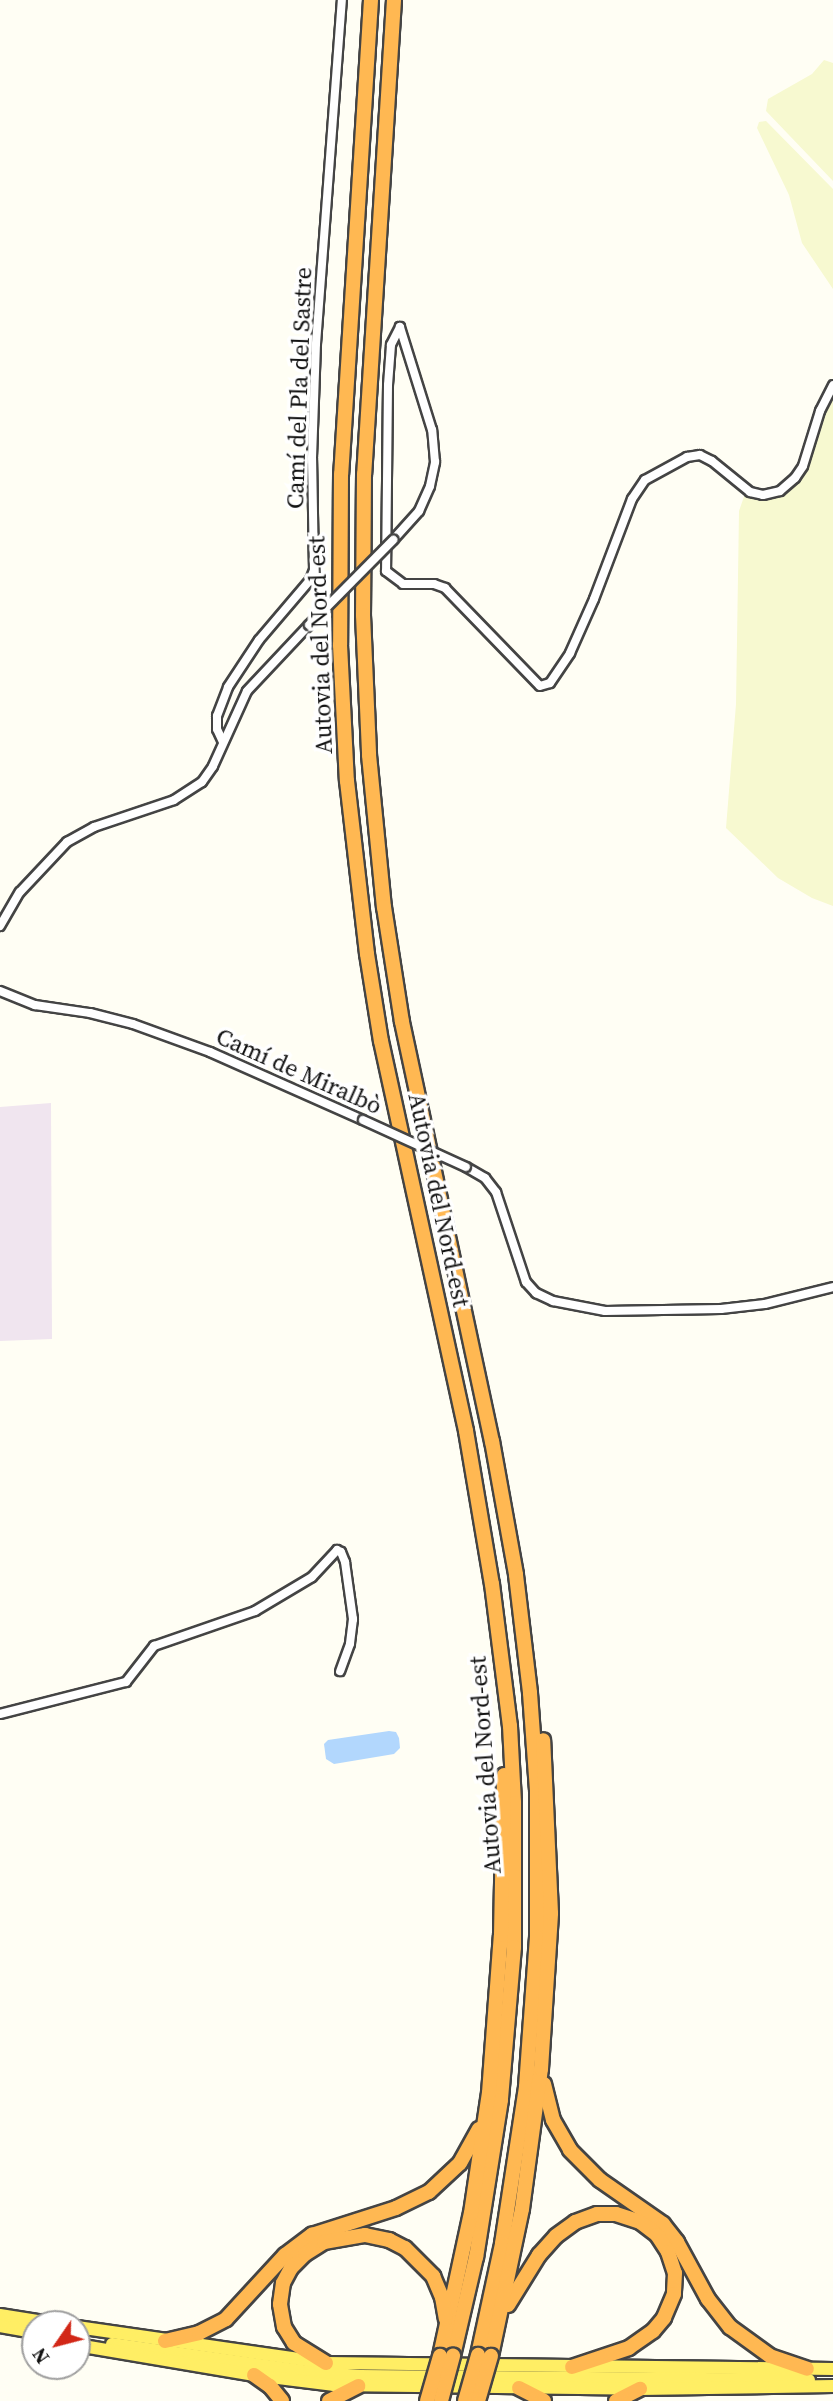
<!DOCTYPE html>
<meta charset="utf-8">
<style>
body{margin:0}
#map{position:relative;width:833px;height:2401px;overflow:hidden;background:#fffef4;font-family:"Source Serif 4",serif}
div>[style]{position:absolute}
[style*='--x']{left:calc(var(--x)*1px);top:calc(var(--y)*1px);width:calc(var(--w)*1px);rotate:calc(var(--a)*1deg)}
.industrial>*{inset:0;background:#f0e5ef}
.farmland>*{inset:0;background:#f7f9d0}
.water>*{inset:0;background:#b2d7fd}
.roads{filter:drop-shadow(2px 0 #444) drop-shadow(-2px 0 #444) drop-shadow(0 2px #444) drop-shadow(0 -2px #444)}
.minor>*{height:8px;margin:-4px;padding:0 4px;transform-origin:4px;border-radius:4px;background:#fff}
.primary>*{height:12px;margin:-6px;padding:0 6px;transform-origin:6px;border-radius:6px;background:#ffee64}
.motorway>*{height:14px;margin:-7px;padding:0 7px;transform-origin:7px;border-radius:7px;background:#ffb852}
.bridges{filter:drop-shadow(2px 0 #444) drop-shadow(-2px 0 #444) drop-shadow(0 2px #444) drop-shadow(0 -2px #444)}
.minor-bridge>*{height:8px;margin:-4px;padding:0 4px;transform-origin:4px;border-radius:4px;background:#fff}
.motorway-bridge>*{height:14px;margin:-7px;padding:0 7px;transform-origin:7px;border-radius:7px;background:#ffb852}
span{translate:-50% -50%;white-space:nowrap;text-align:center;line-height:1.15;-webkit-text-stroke:7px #fff;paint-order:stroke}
.street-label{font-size:24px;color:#111}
.north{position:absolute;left:21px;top:2310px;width:70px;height:70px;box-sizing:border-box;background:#fff;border:2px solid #a0a0a0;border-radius:50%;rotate:235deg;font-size:19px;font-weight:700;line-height:28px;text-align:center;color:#111}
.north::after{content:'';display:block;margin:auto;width:24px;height:32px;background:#d22717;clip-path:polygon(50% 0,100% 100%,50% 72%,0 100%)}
</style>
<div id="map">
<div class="industrial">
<i style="clip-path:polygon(51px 1103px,52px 1339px,0 1341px,0 1107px)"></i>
</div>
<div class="farmland">
<i style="clip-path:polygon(824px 60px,833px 63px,833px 181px,766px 111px,768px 99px,812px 74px)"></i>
<i style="clip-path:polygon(766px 121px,833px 189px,833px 289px,802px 243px,789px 195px,757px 128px,759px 122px)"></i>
<i style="clip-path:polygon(833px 381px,833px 906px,812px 898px,778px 878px,726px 828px,736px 704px,739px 511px,747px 488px,757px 492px,777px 489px,796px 474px)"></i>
</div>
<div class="water">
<i style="clip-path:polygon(389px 1731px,396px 1732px,399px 1738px,400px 1748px,394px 1754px,334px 1764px,326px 1759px,324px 1744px,328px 1740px)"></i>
</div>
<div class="roads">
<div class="minor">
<i style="--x:400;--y:327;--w:20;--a:117"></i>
<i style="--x:391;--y:345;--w:40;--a:94.3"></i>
<i style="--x:388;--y:385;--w:186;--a:90.6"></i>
<i style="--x:386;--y:571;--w:21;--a:37"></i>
<i style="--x:403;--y:584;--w:31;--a:0"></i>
<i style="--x:434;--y:584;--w:12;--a:20"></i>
<i style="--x:445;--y:588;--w:136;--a:45.9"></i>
<i style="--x:540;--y:686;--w:10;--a:-17"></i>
<i style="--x:550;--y:683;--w:36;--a:-56"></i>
<i style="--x:570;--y:653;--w:59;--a:-66"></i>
<i style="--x:594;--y:599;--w:107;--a:-69.2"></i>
<i style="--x:632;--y:499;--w:23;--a:-56"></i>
<i style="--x:645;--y:480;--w:48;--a:-28.7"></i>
<i style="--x:687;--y:457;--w:13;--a:-9"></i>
<i style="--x:700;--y:455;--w:13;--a:27"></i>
<i style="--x:712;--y:461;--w:49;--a:39.2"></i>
<i style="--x:750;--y:492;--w:13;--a:13"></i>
<i style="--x:763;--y:495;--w:17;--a:-13"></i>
<i style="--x:780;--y:491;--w:20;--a:-41"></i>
<i style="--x:795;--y:478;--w:14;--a:-56"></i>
<i style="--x:803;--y:466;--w:58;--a:-72.8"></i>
<i style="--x:820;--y:411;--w:29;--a:-63"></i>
<i style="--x:393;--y:540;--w:39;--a:-48"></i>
<i style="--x:419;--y:511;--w:27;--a:-66"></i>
<i style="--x:430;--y:486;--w:25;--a:-78"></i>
<i style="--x:435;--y:462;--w:32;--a:-95"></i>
<i style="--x:432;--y:430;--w:108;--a:-107.3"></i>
<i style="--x:223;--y:742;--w:14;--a:-115"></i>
<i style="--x:217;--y:729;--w:13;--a:-90"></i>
<i style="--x:217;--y:716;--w:31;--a:-69"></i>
<i style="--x:228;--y:687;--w:56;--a:-56.6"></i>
<i style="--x:259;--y:640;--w:79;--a:-49.6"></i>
<i style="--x:310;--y:580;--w:11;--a:-68"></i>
<i style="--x:314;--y:570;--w:112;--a:-91"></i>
<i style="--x:312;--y:458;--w:114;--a:-88"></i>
<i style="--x:316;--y:344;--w:345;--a:-85.7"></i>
<i style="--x:0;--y:926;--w:39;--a:-60"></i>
<i style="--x:20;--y:892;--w:69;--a:-46.8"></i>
<i style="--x:67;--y:842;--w:31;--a:-29"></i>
<i style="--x:94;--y:827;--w:84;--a:-18.6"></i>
<i style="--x:174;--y:800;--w:33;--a:-33"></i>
<i style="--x:202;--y:782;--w:19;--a:-55"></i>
<i style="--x:213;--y:766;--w:82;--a:-65.6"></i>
<i style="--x:247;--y:691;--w:91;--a:-46.8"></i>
<i style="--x:0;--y:991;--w:38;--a:22"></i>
<i style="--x:35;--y:1005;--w:56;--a:8.3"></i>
<i style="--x:90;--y:1013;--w:44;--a:14.3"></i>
<i style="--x:133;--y:1024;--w:82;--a:20"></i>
<i style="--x:210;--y:1052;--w:167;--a:24"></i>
<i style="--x:466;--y:1167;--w:22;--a:30"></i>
<i style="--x:485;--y:1178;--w:18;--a:52"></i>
<i style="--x:496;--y:1192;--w:95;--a:71.6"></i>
<i style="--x:526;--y:1282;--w:15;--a:48"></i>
<i style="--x:536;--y:1293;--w:19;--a:25"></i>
<i style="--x:553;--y:1301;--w:53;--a:10.9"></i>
<i style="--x:605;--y:1311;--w:116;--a:-1"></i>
<i style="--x:721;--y:1309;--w:44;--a:-6.5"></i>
<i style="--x:765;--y:1304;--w:70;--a:-14"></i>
<i style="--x:0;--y:1714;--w:130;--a:-14.3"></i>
<i style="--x:126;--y:1682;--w:46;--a:-52.1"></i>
<i style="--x:154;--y:1646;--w:107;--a:-19.1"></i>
<i style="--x:255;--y:1611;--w:66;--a:-30.8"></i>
<i style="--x:312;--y:1577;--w:37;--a:-47"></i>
<i style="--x:337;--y:1550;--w:4;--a:27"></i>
<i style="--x:341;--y:1552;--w:11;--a:68"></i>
<i style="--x:345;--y:1562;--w:58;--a:82"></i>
<i style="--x:353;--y:1619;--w:25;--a:97"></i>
<i style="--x:350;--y:1644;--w:29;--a:110"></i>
</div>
<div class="primary">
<i style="--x:0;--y:2315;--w:57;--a:9.1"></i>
<i style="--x:0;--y:2326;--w:36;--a:10"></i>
<i style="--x:77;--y:2327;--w:252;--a:8.2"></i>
<i style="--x:326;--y:2363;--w:507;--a:0.68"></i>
<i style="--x:112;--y:2344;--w:199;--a:8.1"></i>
<i style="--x:309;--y:2372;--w:51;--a:4.5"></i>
<i style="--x:360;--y:2376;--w:449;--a:0.5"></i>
<i style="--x:77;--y:2345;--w:180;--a:9.6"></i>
<i style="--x:254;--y:2375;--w:81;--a:7.1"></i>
<i style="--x:334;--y:2385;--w:306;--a:0.7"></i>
<i style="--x:640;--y:2389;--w:193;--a:-0.9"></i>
</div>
<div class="motorway">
<i style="--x:371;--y:0;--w:475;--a:93.6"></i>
<i style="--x:341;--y:474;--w:171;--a:90.3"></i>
<i style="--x:340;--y:645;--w:136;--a:87.1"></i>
<i style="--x:347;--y:781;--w:174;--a:83.4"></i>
<i style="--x:367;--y:954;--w:88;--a:80.9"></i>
<i style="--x:381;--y:1041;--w:399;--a:77.7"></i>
<i style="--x:466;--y:1431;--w:155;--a:80.4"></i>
<i style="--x:492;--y:1584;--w:143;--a:82.8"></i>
<i style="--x:510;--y:1726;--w:77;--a:87"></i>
<i style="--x:514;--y:1803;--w:144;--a:90"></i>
<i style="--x:514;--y:1947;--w:154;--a:94.9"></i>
<i style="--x:501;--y:2100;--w:159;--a:99"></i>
<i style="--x:476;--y:2257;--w:102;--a:103.1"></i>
<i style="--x:394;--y:0;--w:475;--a:93.6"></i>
<i style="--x:364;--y:474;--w:141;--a:90.4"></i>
<i style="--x:363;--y:615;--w:140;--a:87.5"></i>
<i style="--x:369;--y:755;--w:153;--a:84.4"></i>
<i style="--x:384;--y:907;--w:116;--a:81.1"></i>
<i style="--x:402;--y:1022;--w:429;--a:77.9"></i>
<i style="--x:492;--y:1441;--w:136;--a:79.8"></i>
<i style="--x:516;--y:1575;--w:119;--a:83.2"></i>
<i style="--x:530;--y:1693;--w:97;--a:85.9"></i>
<i style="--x:537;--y:1790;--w:147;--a:90"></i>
<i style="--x:537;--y:1937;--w:150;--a:94.2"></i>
<i style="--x:526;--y:2087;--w:159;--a:98.7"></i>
<i style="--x:502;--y:2244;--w:114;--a:102.2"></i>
<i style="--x:544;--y:2084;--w:37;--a:76"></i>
<i style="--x:553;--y:2120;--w:34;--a:60"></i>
<i style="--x:570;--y:2150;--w:42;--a:45"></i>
<i style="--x:600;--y:2180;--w:77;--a:34.9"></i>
<i style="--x:663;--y:2224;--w:23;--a:52"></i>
<i style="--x:677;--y:2242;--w:65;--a:61.5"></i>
<i style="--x:708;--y:2299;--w:36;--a:52"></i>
<i style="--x:730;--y:2327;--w:49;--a:35.9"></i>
<i style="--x:770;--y:2356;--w:39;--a:19"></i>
<i style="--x:508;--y:2305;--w:59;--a:-58.2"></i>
<i style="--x:539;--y:2255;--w:25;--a:-48"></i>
<i style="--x:556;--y:2236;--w:24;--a:-36"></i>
<i style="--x:575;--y:2222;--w:23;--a:-20"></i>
<i style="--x:597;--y:2214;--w:19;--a:0"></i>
<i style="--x:616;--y:2214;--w:25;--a:18"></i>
<i style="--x:640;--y:2222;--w:21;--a:37"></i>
<i style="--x:657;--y:2235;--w:20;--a:57"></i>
<i style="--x:668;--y:2252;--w:22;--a:72"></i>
<i style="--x:675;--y:2273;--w:21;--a:93"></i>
<i style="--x:674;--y:2294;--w:26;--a:113"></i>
<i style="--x:664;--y:2318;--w:17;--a:130"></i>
<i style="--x:653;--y:2331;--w:29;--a:145"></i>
<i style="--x:629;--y:2348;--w:60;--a:161.6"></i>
<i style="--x:165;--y:2341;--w:35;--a:-13"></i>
<i style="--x:199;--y:2333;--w:30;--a:-27"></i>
<i style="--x:226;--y:2319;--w:87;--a:-47.3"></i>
<i style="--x:285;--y:2255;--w:34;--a:-37"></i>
<i style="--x:312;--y:2235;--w:88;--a:-17.8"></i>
<i style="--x:396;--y:2208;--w:37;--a:-26"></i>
<i style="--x:429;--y:2192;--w:42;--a:-43.1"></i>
<i style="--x:460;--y:2163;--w:39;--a:-61"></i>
<i style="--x:440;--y:2356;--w:146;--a:-77.8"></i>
<i style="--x:471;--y:2213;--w:121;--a:-81.5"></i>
<i style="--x:489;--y:2093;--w:158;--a:-85.7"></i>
<i style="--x:501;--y:1935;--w:160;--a:-88.9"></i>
<i style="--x:491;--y:2356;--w:150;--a:-78.1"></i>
<i style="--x:522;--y:2209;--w:141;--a:-82.3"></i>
<i style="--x:541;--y:2069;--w:156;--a:-86.3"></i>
<i style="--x:551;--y:1913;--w:173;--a:-92.6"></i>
<i style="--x:326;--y:2363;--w:38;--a:-148"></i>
<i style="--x:294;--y:2343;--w:19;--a:-122"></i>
<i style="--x:284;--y:2327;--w:23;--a:-100"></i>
<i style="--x:280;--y:2304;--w:21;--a:-82"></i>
<i style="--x:283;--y:2283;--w:17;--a:-62"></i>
<i style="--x:291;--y:2268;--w:20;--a:-45"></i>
<i style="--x:305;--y:2254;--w:22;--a:-32"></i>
<i style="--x:324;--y:2242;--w:42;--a:-9.7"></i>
<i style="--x:365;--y:2235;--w:25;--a:12"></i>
<i style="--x:389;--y:2240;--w:18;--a:27"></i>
<i style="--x:405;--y:2248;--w:40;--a:45"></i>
<i style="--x:433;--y:2276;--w:23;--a:67"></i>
<i style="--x:442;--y:2297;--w:22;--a:80"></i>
<i style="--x:254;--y:2375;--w:19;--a:35"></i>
<i style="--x:270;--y:2386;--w:19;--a:51"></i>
<i style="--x:519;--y:2388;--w:28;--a:27"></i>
<i style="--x:329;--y:2401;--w:33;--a:-27"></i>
<i style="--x:616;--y:2401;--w:27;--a:-27"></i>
</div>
</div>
<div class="bridges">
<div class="minor-bridge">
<i style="--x:309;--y:625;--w:120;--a:-45.3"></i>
<i style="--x:363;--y:1120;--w:113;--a:24.5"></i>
</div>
<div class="motorway-bridge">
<i style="--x:427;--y:2401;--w:47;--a:-73.9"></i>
<i style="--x:441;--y:2401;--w:47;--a:-75.1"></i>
<i style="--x:465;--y:2401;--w:48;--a:-74.2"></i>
<i style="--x:478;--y:2401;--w:47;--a:-73.9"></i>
</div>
</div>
<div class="street-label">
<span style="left:299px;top:388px;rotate:-88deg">Camí del Pla del Sastre</span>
<span style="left:320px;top:645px;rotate:-92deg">Autovia del Nord-est</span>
<span style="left:299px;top:1071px;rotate:24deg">Camí de Miralbò</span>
<span style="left:439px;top:1200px;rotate:78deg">Autovia del Nord-est</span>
<span style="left:485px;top:1765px;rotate:-94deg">Autovia del Nord-est</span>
</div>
<div class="north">N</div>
</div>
